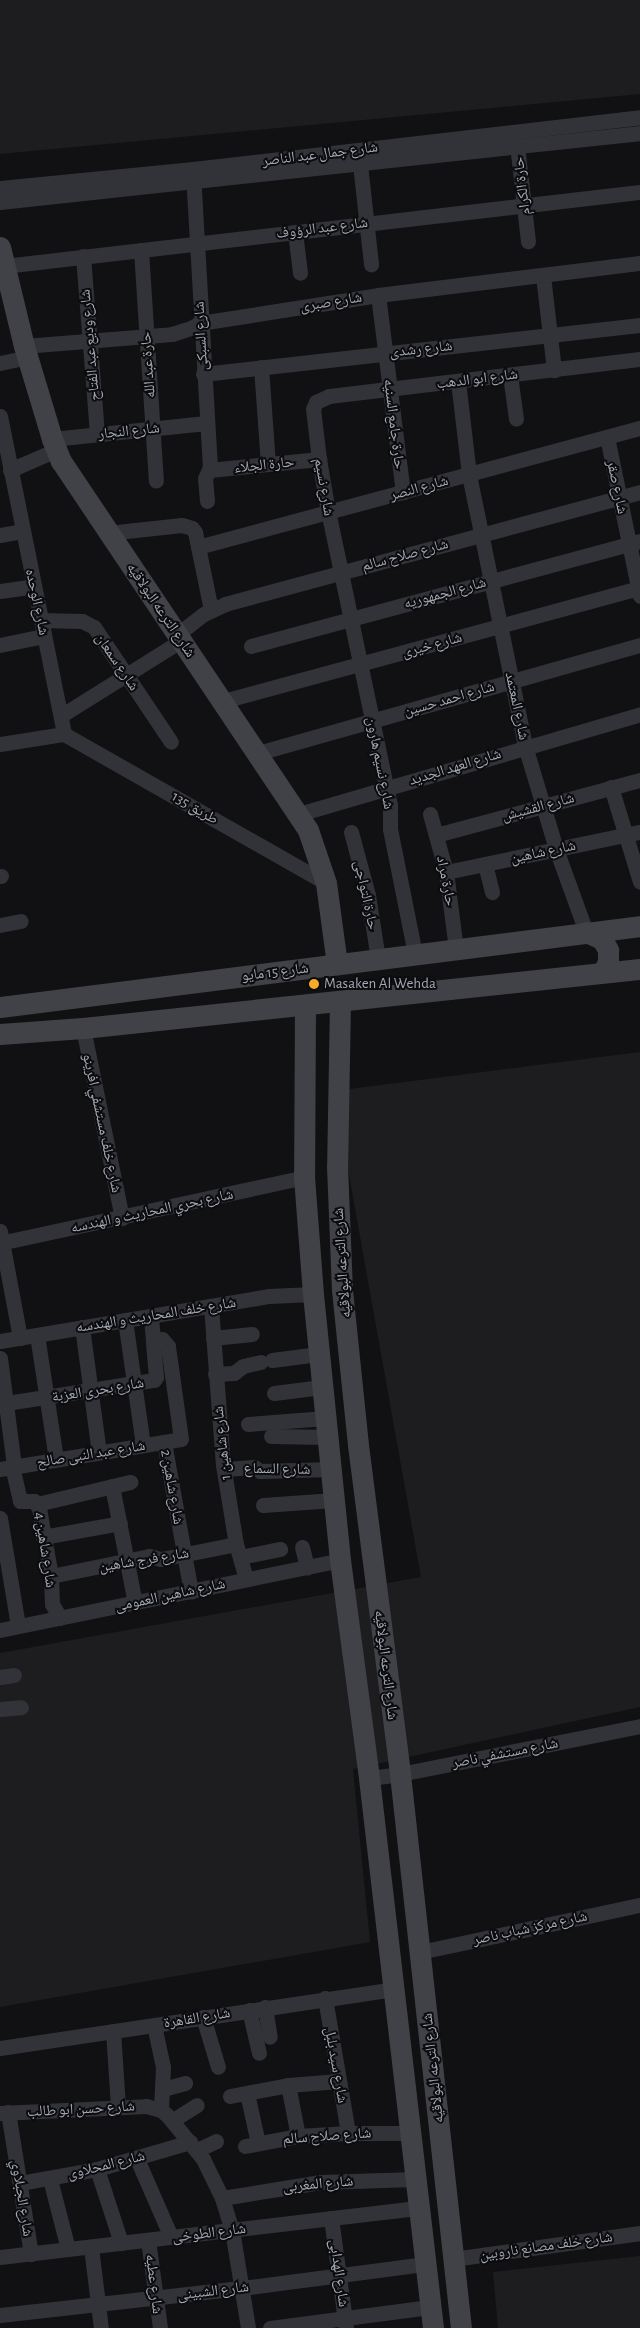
<!DOCTYPE html>
<meta charset="utf-8">
<style>
body{margin:0}
#map{position:relative;width:640px;height:2328px;overflow:hidden;background:#111113;font-family:"Alegreya Sans","Noto Naskh Arabic",sans-serif}
div>[style]{position:absolute}
[style*='--x']{left:calc(var(--x)*1px);top:calc(var(--y)*1px);width:calc(var(--w)*1px);rotate:calc(var(--a)*1deg)}
.built>*{inset:0;background:#1d1d20}
.street>*{height:15px;margin:-7.5px;padding:0 7.5px;transform-origin:7.5px;border-radius:7.5px;background:#323338}
.secondary>*{height:21px;margin:-10.5px;padding:0 10.5px;transform-origin:10.5px;border-radius:10.5px;background:#404248}
.dots>*{width:14px;height:14px;translate:-50% -50%;box-sizing:border-box;border:2px solid #0c0c0e;border-radius:50%}
span{translate:-50% -50%;white-space:nowrap;text-align:center;line-height:1.15;-webkit-text-stroke:4px #0c0c0e;paint-order:stroke}
.street-label{font-size:15px;color:#a2a8b4}
.poi-label{font-size:15px;color:#a2a8b4}
.left{translate:0 -50%;text-align:left}
</style>
<div id="map">
<div class="built">
<i style="clip-path:polygon(0 0,640px 0,640px 94px,0 154px)"></i>
<i style="clip-path:polygon(640px 1052px,640px 1707px,353px 1769px,370px 1942px,0 2007px,0 1653px,421px 1577px,334px 1091px)"></i>
<i style="clip-path:polygon(640px 2256px,640px 2328px,498px 2328px,493px 2272px)"></i>
</div>
<div class="street">
<i style="--x:516;--y:136;--w:106;--a:83.5"></i>
<i style="--x:360;--y:164;--w:101;--a:83.7"></i>
<i style="--x:193;--y:173;--w:294;--a:86.7"></i>
<i style="--x:210;--y:467;--w:12;--a:114"></i>
<i style="--x:205;--y:478;--w:23;--a:85"></i>
<i style="--x:0;--y:188;--w:194;--a:-5.6"></i>
<i style="--x:193;--y:169;--w:450;--a:-6.6"></i>
<i style="--x:0;--y:202;--w:644;--a:-6.15"></i>
<i style="--x:295;--y:232;--w:41;--a:83"></i>
<i style="--x:141;--y:250;--w:231;--a:86.3"></i>
<i style="--x:83;--y:256;--w:179;--a:85.5"></i>
<i style="--x:4;--y:266;--w:640;--a:-6.64"></i>
<i style="--x:543;--y:276;--w:95;--a:83.3"></i>
<i style="--x:378;--y:295;--w:199;--a:82.8"></i>
<i style="--x:24;--y:346;--w:148;--a:-4.6"></i>
<i style="--x:172;--y:334;--w:20;--a:-18"></i>
<i style="--x:191;--y:328;--w:10;--a:-29"></i>
<i style="--x:200;--y:323;--w:180;--a:-8.9"></i>
<i style="--x:378;--y:295;--w:264;--a:-7"></i>
<i style="--x:0;--y:363;--w:29;--a:-12"></i>
<i style="--x:261;--y:367;--w:97;--a:85.9"></i>
<i style="--x:203;--y:374;--w:440;--a:-6.4"></i>
<i style="--x:510;--y:375;--w:44;--a:82.2"></i>
<i style="--x:458;--y:381;--w:95;--a:83.3"></i>
<i style="--x:469;--y:475;--w:277;--a:78.3"></i>
<i style="--x:525;--y:746;--w:108;--a:73.2"></i>
<i style="--x:556;--y:849;--w:88;--a:70.1"></i>
<i style="--x:0;--y:416;--w:324;--a:78.6"></i>
<i style="--x:607;--y:437;--w:162;--a:78.3"></i>
<i style="--x:52;--y:439;--w:155;--a:-5.9"></i>
<i style="--x:10;--y:470;--w:50;--a:-23.5"></i>
<i style="--x:209;--y:470;--w:111;--a:-5.7"></i>
<i style="--x:108;--y:533;--w:74;--a:-6.2"></i>
<i style="--x:182;--y:525;--w:10;--a:17"></i>
<i style="--x:192;--y:528;--w:5;--a:53"></i>
<i style="--x:195;--y:532;--w:80;--a:78.4"></i>
<i style="--x:0;--y:535;--w:22;--a:-10"></i>
<i style="--x:198;--y:547;--w:458;--a:-15.1"></i>
<i style="--x:0;--y:591;--w:34;--a:-8"></i>
<i style="--x:41;--y:620;--w:41;--a:1.4"></i>
<i style="--x:82;--y:621;--w:13;--a:27"></i>
<i style="--x:94;--y:627;--w:138;--a:56.2"></i>
<i style="--x:178;--y:634;--w:33;--a:-38"></i>
<i style="--x:204;--y:614;--w:23;--a:-25"></i>
<i style="--x:225;--y:604;--w:430;--a:-15.1"></i>
<i style="--x:0;--y:645;--w:45;--a:-11.6"></i>
<i style="--x:251;--y:646;--w:403;--a:-15.1"></i>
<i style="--x:223;--y:701;--w:432;--a:-15.2"></i>
<i style="--x:62;--y:715;--w:142;--a:-32"></i>
<i style="--x:64;--y:734;--w:301;--a:29.6"></i>
<i style="--x:0;--y:744;--w:65;--a:-8.9"></i>
<i style="--x:258;--y:753;--w:397;--a:-15.8"></i>
<i style="--x:611;--y:787;--w:99;--a:73"></i>
<i style="--x:299;--y:814;--w:355;--a:-16.3"></i>
<i style="--x:430;--y:814;--w:60;--a:74.6"></i>
<i style="--x:446;--y:872;--w:78;--a:82.6"></i>
<i style="--x:351;--y:832;--w:65;--a:74.9"></i>
<i style="--x:368;--y:895;--w:65;--a:81.1"></i>
<i style="--x:436;--y:835;--w:211;--a:-15.1"></i>
<i style="--x:485;--y:864;--w:29;--a:76"></i>
<i style="--x:446;--y:872;--w:198;--a:-11.7"></i>
<i style="--x:0;--y:876;--w:1;--a:0"></i>
<i style="--x:0;--y:925;--w:21;--a:-11"></i>
<i style="--x:415;--y:954;--w:127;--a:-101.3"></i>
<i style="--x:390;--y:829;--w:24;--a:-90"></i>
<i style="--x:390;--y:805;--w:299;--a:-101.9"></i>
<i style="--x:328;--y:512;--w:54;--a:-99.6"></i>
<i style="--x:319;--y:459;--w:50;--a:-96.8"></i>
<i style="--x:313;--y:409;--w:8;--a:-67"></i>
<i style="--x:316;--y:402;--w:14;--a:-25"></i>
<i style="--x:329;--y:396;--w:313;--a:-6.8"></i>
<i style="--x:83;--y:1028;--w:194;--a:78.4"></i>
<i style="--x:0;--y:1231;--w:109;--a:79.4"></i>
<i style="--x:0;--y:1243;--w:311;--a:-12.2"></i>
<i style="--x:211;--y:1306;--w:159;--a:85.7"></i>
<i style="--x:223;--y:1465;--w:80;--a:80.7"></i>
<i style="--x:236;--y:1544;--w:36;--a:74"></i>
<i style="--x:125;--y:1320;--w:126;--a:81.8"></i>
<i style="--x:82;--y:1327;--w:126;--a:82.3"></i>
<i style="--x:37;--y:1335;--w:125;--a:81.3"></i>
<i style="--x:213;--y:1338;--w:39;--a:-6"></i>
<i style="--x:0;--y:1341;--w:273;--a:-9.5"></i>
<i style="--x:269;--y:1296;--w:44;--a:-2.6"></i>
<i style="--x:0;--y:1358;--w:109;--a:82.6"></i>
<i style="--x:272;--y:1360;--w:47;--a:-7.3"></i>
<i style="--x:215;--y:1374;--w:19;--a:-3"></i>
<i style="--x:234;--y:1373;--w:11;--a:-38"></i>
<i style="--x:243;--y:1366;--w:18;--a:-13"></i>
<i style="--x:274;--y:1393;--w:48;--a:-7.1"></i>
<i style="--x:0;--y:1404;--w:156;--a:-8.9"></i>
<i style="--x:154;--y:1380;--w:4;--a:-56"></i>
<i style="--x:156;--y:1377;--w:37;--a:-95"></i>
<i style="--x:248;--y:1424;--w:78;--a:-4.4"></i>
<i style="--x:271;--y:1436;--w:57;--a:1"></i>
<i style="--x:164;--y:1442;--w:152;--a:79.8"></i>
<i style="--x:12;--y:1466;--w:36;--a:77"></i>
<i style="--x:20;--y:1501;--w:14;--a:0"></i>
<i style="--x:34;--y:1501;--w:9;--a:54"></i>
<i style="--x:39;--y:1508;--w:69;--a:80"></i>
<i style="--x:51;--y:1576;--w:28;--a:88"></i>
<i style="--x:52;--y:1604;--w:16;--a:60"></i>
<i style="--x:0;--y:1469;--w:183;--a:-9.4"></i>
<i style="--x:181;--y:1439;--w:94;--a:-98"></i>
<i style="--x:168;--y:1346;--w:9;--a:-131"></i>
<i style="--x:162;--y:1339;--w:9;--a:174"></i>
<i style="--x:153;--y:1340;--w:24;--a:-95"></i>
<i style="--x:224;--y:1469;--w:30;--a:-4"></i>
<i style="--x:254;--y:1467;--w:7;--a:34"></i>
<i style="--x:260;--y:1471;--w:71;--a:-1.6"></i>
<i style="--x:112;--y:1486;--w:119;--a:78.9"></i>
<i style="--x:37;--y:1504;--w:96;--a:-13.3"></i>
<i style="--x:263;--y:1505;--w:71;--a:-4"></i>
<i style="--x:0;--y:1518;--w:109;--a:80.5"></i>
<i style="--x:43;--y:1537;--w:78;--a:-10.3"></i>
<i style="--x:302;--y:1547;--w:21;--a:76"></i>
<i style="--x:240;--y:1557;--w:41;--a:-11.3"></i>
<i style="--x:51;--y:1576;--w:100;--a:-11.5"></i>
<i style="--x:149;--y:1556;--w:12;--a:14"></i>
<i style="--x:161;--y:1559;--w:76;--a:-11.3"></i>
<i style="--x:0;--y:1630;--w:347;--a:-11.6"></i>
<i style="--x:0;--y:1677;--w:14;--a:-8"></i>
<i style="--x:0;--y:1709;--w:21;--a:-5"></i>
<i style="--x:369;--y:1778;--w:31;--a:-7"></i>
<i style="--x:400;--y:1774;--w:245;--a:-11.3"></i>
<i style="--x:420;--y:1952;--w:225;--a:-12.1"></i>
<i style="--x:325;--y:1998;--w:137;--a:80.3"></i>
<i style="--x:265;--y:2007;--w:30;--a:81"></i>
<i style="--x:249;--y:2010;--w:44;--a:76.9"></i>
<i style="--x:203;--y:2017;--w:52;--a:73.3"></i>
<i style="--x:154;--y:2025;--w:43;--a:77.9"></i>
<i style="--x:163;--y:2067;--w:43;--a:92.7"></i>
<i style="--x:113;--y:2031;--w:76;--a:86.2"></i>
<i style="--x:0;--y:2048;--w:398;--a:-8.5"></i>
<i style="--x:288;--y:2085;--w:52;--a:78.9"></i>
<i style="--x:163;--y:2089;--w:23;--a:-15"></i>
<i style="--x:247;--y:2093;--w:51;--a:77.6"></i>
<i style="--x:230;--y:2096;--w:59;--a:-10.7"></i>
<i style="--x:288;--y:2085;--w:51;--a:-4.5"></i>
<i style="--x:8;--y:2112;--w:144;--a:80.8"></i>
<i style="--x:0;--y:2113;--w:146;--a:-2.7"></i>
<i style="--x:146;--y:2106;--w:16;--a:15"></i>
<i style="--x:161;--y:2110;--w:8;--a:40"></i>
<i style="--x:167;--y:2115;--w:57;--a:50.7"></i>
<i style="--x:203;--y:2159;--w:43;--a:64"></i>
<i style="--x:222;--y:2198;--w:34;--a:73"></i>
<i style="--x:232;--y:2230;--w:99;--a:80.7"></i>
<i style="--x:173;--y:2120;--w:28;--a:-32"></i>
<i style="--x:245;--y:2146;--w:54;--a:-10.7"></i>
<i style="--x:298;--y:2136;--w:50;--a:-3.4"></i>
<i style="--x:348;--y:2133;--w:62;--a:0"></i>
<i style="--x:197;--y:2150;--w:21;--a:-25"></i>
<i style="--x:137;--y:2159;--w:85;--a:66.4"></i>
<i style="--x:97;--y:2169;--w:78;--a:72"></i>
<i style="--x:50;--y:2179;--w:72;--a:75.6"></i>
<i style="--x:20;--y:2183;--w:78;--a:-10.3"></i>
<i style="--x:97;--y:2169;--w:97;--a:-16.2"></i>
<i style="--x:222;--y:2198;--w:100;--a:-9.2"></i>
<i style="--x:321;--y:2182;--w:94;--a:-1.8"></i>
<i style="--x:331;--y:2218;--w:110;--a:82.2"></i>
<i style="--x:148;--y:2240;--w:89;--a:82.2"></i>
<i style="--x:91;--y:2247;--w:82;--a:83"></i>
<i style="--x:0;--y:2257;--w:422;--a:-6.7"></i>
<i style="--x:453;--y:2259;--w:189;--a:-7.9"></i>
<i style="--x:0;--y:2315;--w:244;--a:-6.4"></i>
<i style="--x:242;--y:2288;--w:185;--a:-7.5"></i>
<i style="--x:270;--y:2328;--w:161;--a:-7.5"></i>
</div>
<div class="secondary">
<i style="--x:0;--y:247;--w:102;--a:76.4"></i>
<i style="--x:24;--y:346;--w:97;--a:73.2"></i>
<i style="--x:52;--y:439;--w:24;--a:68"></i>
<i style="--x:61;--y:461;--w:444;--a:56.2"></i>
<i style="--x:308;--y:830;--w:56;--a:71.2"></i>
<i style="--x:326;--y:883;--w:82;--a:82.3"></i>
<i style="--x:586;--y:932;--w:17;--a:24"></i>
<i style="--x:602;--y:939;--w:13;--a:61"></i>
<i style="--x:608;--y:950;--w:12;--a:90"></i>
<i style="--x:608;--y:962;--w:11;--a:117"></i>
<i style="--x:340;--y:1001;--w:165;--a:91"></i>
<i style="--x:337;--y:1166;--w:124;--a:87.7"></i>
<i style="--x:342;--y:1290;--w:156;--a:84.1"></i>
<i style="--x:358;--y:1445;--w:332;--a:82.7"></i>
<i style="--x:400;--y:1774;--w:557;--a:83.72"></i>
<i style="--x:305;--y:1005;--w:172;--a:90.3"></i>
<i style="--x:304;--y:1177;--w:117;--a:85.6"></i>
<i style="--x:313;--y:1294;--w:267;--a:84.2"></i>
<i style="--x:340;--y:1560;--w:220;--a:82.4"></i>
<i style="--x:369;--y:1778;--w:554;--a:83.36"></i>
<i style="--x:0;--y:1007;--w:645;--a:-7.21"></i>
<i style="--x:0;--y:1034;--w:83;--a:-4.1"></i>
<i style="--x:83;--y:1028;--w:560;--a:-6.05"></i>
</div>
<div class="dots">
<i style="left:314px;top:984px;background:#f5ab27"></i>
</div>
<div class="street-label">
<span style="left:320px;top:154px;rotate:-7deg">شارع جمال عبد الناصر</span>
<span style="left:522px;top:186px;rotate:-97deg">حارة الكرام</span>
<span style="left:322px;top:228px;rotate:-7deg">شارع عبد الرؤوف</span>
<span style="left:331px;top:302px;rotate:-9deg">شارع صبرى</span>
<span style="left:201px;top:336px;rotate:-93deg">شارع السبكى</span>
<span style="left:90px;top:345px;rotate:-95deg">شارع وديع عبد الفتاح</span>
<span style="left:421px;top:349px;rotate:-6deg">شارع رشدى</span>
<span style="left:148px;top:365px;rotate:-94deg">حارة عبد الله</span>
<span style="left:477px;top:379px;rotate:-7deg">شارع ابو الدهب</span>
<span style="left:394px;top:424px;rotate:83deg">حارة جامع السنيه</span>
<span style="left:129px;top:431px;rotate:-6deg">شارع النجار</span>
<span style="left:264px;top:465px;rotate:-6deg">حارة الجلاء</span>
<span style="left:324px;top:487px;rotate:80deg">شارع نسيم</span>
<span style="left:617px;top:487px;rotate:78deg">شارع صقر</span>
<span style="left:419px;top:488px;rotate:-15deg">شارع النصر</span>
<span style="left:405px;top:555px;rotate:-15deg">شارع صلاح سالم</span>
<span style="left:445px;top:593px;rotate:-15deg">شارع الجمهوريه</span>
<span style="left:37px;top:602px;rotate:78deg">شارع الوحده</span>
<span style="left:161px;top:610px;rotate:56deg">شارع الترعه البولاقيه</span>
<span style="left:432px;top:645px;rotate:-15deg">شارع خيرى</span>
<span style="left:117px;top:662px;rotate:56deg">شارع سمعان</span>
<span style="left:449px;top:699px;rotate:-16deg">شارع احمد حسين</span>
<span style="left:517px;top:706px;rotate:78deg">شارع المعتمد</span>
<span style="left:380px;top:763px;rotate:79deg">شارع نسيم هارون</span>
<span style="left:455px;top:767px;rotate:-17deg">شارع العهد الجديد</span>
<span style="left:538px;top:807px;rotate:-15deg">شارع القشيش</span>
<span style="left:195px;top:808px;rotate:30deg">طريق 135</span>
<span style="left:543px;top:852px;rotate:-12deg">شارع شاهين</span>
<span style="left:446px;top:881px;rotate:79deg">حارة مراد</span>
<span style="left:366px;top:895px;rotate:78deg">حارة التواجى</span>
<span style="left:275px;top:972px;rotate:-7deg">شارع 15 مايو</span>
<span style="left:102px;top:1123px;rotate:78deg">شارع خلف مستشفي افرينو</span>
<span style="left:152px;top:1211px;rotate:-12deg">شارع بحري المحاريث و الهندسه</span>
<span style="left:342px;top:1263px;rotate:-94deg">شارع الترعه البولاقيه</span>
<span style="left:156px;top:1315px;rotate:-9deg">شارع خلف المحاريث و الهندسه</span>
<span style="left:98px;top:1390px;rotate:-9deg">شارع بحرى العزبة</span>
<span style="left:222px;top:1443px;rotate:-96deg">شارع شاهين 1</span>
<span style="left:91px;top:1454px;rotate:-9deg">شارع عبد النبى صالح</span>
<span style="left:277px;top:1469px;rotate:1deg">شارع السماع</span>
<span style="left:172px;top:1487px;rotate:80deg">شارع شاهين 2</span>
<span style="left:45px;top:1550px;rotate:81deg">شارع شاهين 4</span>
<span style="left:144px;top:1560px;rotate:-9deg">شارع فرج شاهين</span>
<span style="left:170px;top:1595px;rotate:-12deg">شارع شاهين العمومى</span>
<span style="left:386px;top:1665px;rotate:83deg">شارع الترعه البولاقيه</span>
<span style="left:505px;top:1753px;rotate:-11deg">شارع مستشفي ناصر</span>
<span style="left:530px;top:1928px;rotate:-12deg">شارع مركز شباب ناصر</span>
<span style="left:197px;top:2018px;rotate:-9deg">شارع القاهرة</span>
<span style="left:336px;top:2065px;rotate:80deg">شارع سيد بلبل</span>
<span style="left:433px;top:2068px;rotate:-96deg">شارع الترعه البولاقيه</span>
<span style="left:81px;top:2109px;rotate:-3deg">شارع حسن ابو طالب</span>
<span style="left:327px;top:2136px;rotate:-4deg">شارع صلاح سالم</span>
<span style="left:106px;top:2165px;rotate:-14deg">شارع المحلاوى</span>
<span style="left:318px;top:2184px;rotate:-5deg">شارع المغربى</span>
<span style="left:22px;top:2198px;rotate:81deg">شارع الجبلاوي</span>
<span style="left:209px;top:2233px;rotate:-7deg">شارع الطوخى</span>
<span style="left:546px;top:2246px;rotate:-8deg">شارع خلف مصانع ناروبين</span>
<span style="left:339px;top:2273px;rotate:82deg">شارع الهدابى</span>
<span style="left:154px;top:2284px;rotate:83deg">شارع عطيه</span>
<span style="left:213px;top:2291px;rotate:-7deg">شارع الشبينى</span>
</div>
<div class="poi-label">
<span class="left" style="left:324px;top:984px">Masaken Al Wehda</span>
</div>
</div>
